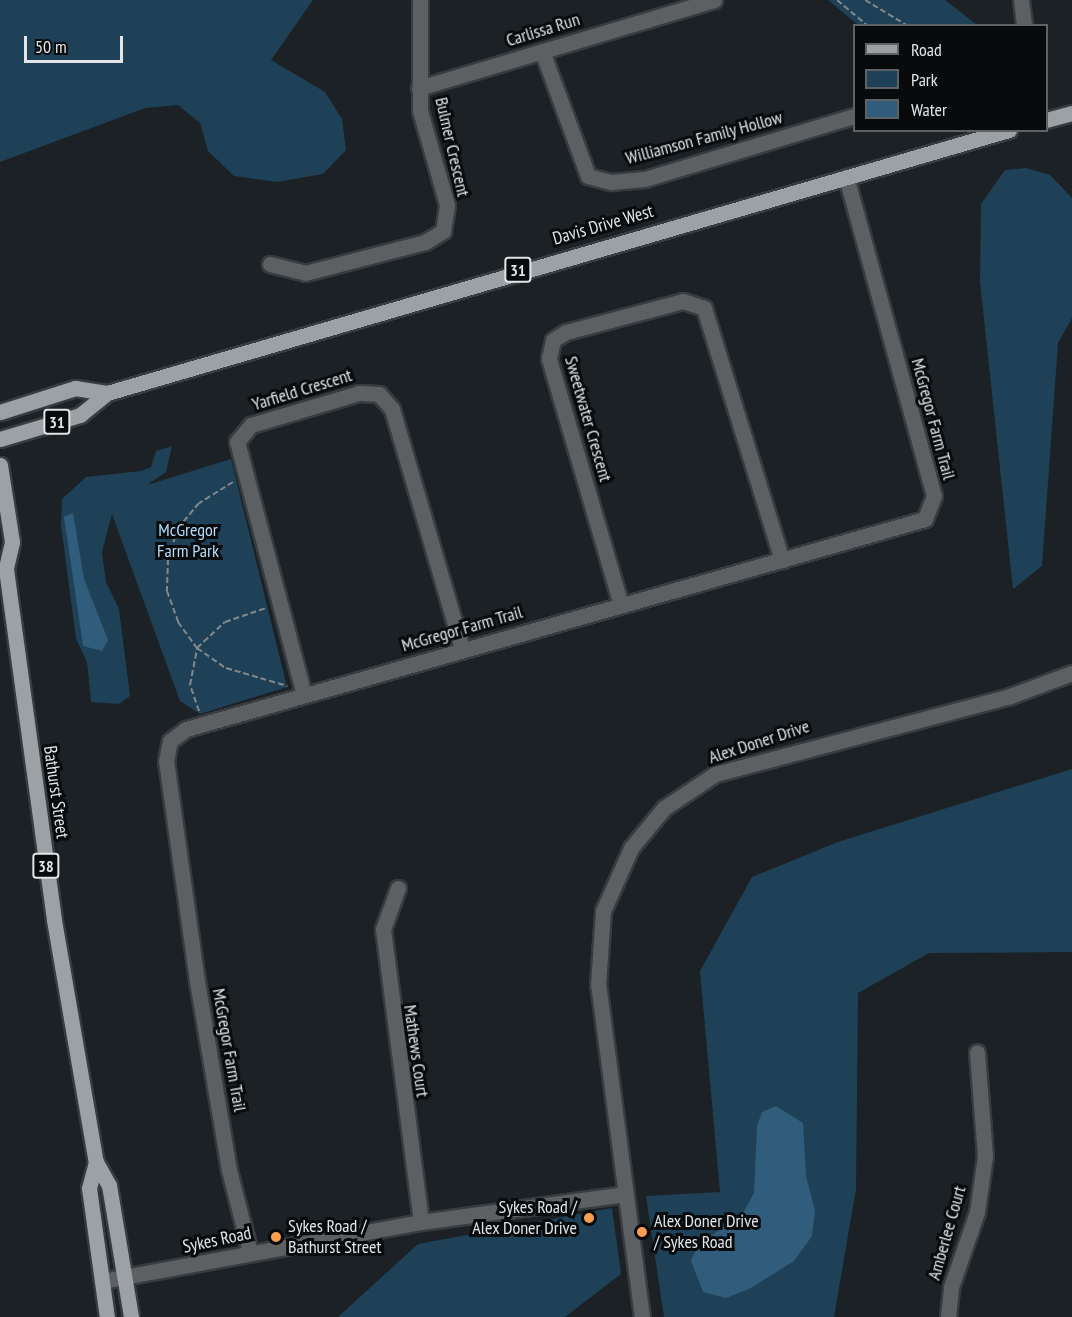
<!DOCTYPE html>
<style>
body{margin:0}
#map{position:relative;width:1072px;height:1317px;overflow:hidden;background:#1b2125;font-family:"PT Sans Narrow",sans-serif}
div>[style]{position:absolute}
[style*='--x']{left:calc(var(--x)*1px);top:calc(var(--y)*1px);width:calc(var(--w)*1px);rotate:calc(var(--a)*1deg)}
.green>*{inset:0;background:#1e4157}
.water>*{inset:0;background:#305d7b}
.path>*{height:2px;margin-top:-1px;transform-origin:0;background:repeating-linear-gradient(90deg,#83888b 0 6px,transparent 0 9px)}
.roads{filter:drop-shadow(2px 0 #373c40) drop-shadow(-2px 0 #373c40) drop-shadow(0 2px #373c40) drop-shadow(0 -2px #373c40)}
.minor>*{height:15px;margin:-7.5px;padding:0 7.5px;transform-origin:7.5px;border-radius:7.5px;background:#5d6062}
.major>*{height:15px;margin:-7.5px;padding:0 7.5px;transform-origin:7.5px;border-radius:7.5px;background:#9ba1a5}
.dots>*{width:16px;height:16px;translate:-50% -50%;box-sizing:border-box;border:3px solid #080a0c;border-radius:50%}
span{translate:-50% -50%;white-space:nowrap;text-align:center;line-height:1.15;-webkit-text-stroke:6px #080a0c;paint-order:stroke}
.shield-label span{padding:2px 4px;background:#080a0c;border:2px solid;border-radius:4px;-webkit-text-stroke-width:0}
.shield-label{font-size:16px;color:#e1e5e8;font-weight:700}
.street-label{font-size:18px;color:#e1e5e8}
.park-label{font-size:18px;color:#b3ddfa}
.poi-label{font-size:18px;color:#e1e5e8}
.right{translate:-100% -50%;text-align:right}
.left{translate:0 -50%;text-align:left}
.legend{position:absolute;left:853px;top:24px;width:195px;height:108px;box-sizing:border-box;background:#080a0c;border:2px solid #5f6264;margin:0;padding:8px 10px;list-style:none;font-size:18px;color:#e1e5e8}
.legend li{display:flex;align-items:center;gap:12px;height:30px}
.legend b{width:30px;border:2px solid #5f6264}
.scale{position:absolute;left:24px;top:36px;width:99px;height:27px;box-sizing:border-box;border:3px solid #e1e5e8;border-top:0;padding-left:8px;font-size:18px;line-height:21px;white-space:nowrap;color:#e1e5e8;-webkit-text-stroke:4px #080a0c;paint-order:stroke}
</style>
<div id="map">
<div class="green">
<i style="clip-path:polygon(0 0,313px 0,271px 60px,325px 92px,342px 119px,346px 150px,323px 174px,277px 182px,234px 176px,208px 151px,200px 123px,178px 105px,145px 108px,0 162px)"></i>
<i style="clip-path:polygon(828px 0,945px 0,977px 25px,858px 25px)"></i>
<i style="clip-path:polygon(1026px 168px,1050px 175px,1072px 198px,1072px 318px,1058px 343px,1042px 566px,1013px 589px,980px 282px,981px 204px,1005px 170px)"></i>
<i style="clip-path:polygon(172px 446px,166px 472px,147px 485px,231px 459px,287px 687px,200px 714px,180px 701px,112px 514px,102px 552px,106px 582px,119px 609px,130px 696px,119px 704px,91px 702px,87px 662px,76px 639px,61px 525px,62px 499px,86px 477px,141px 471px,151px 467px,156px 451px)"></i>
<i style="clip-path:polygon(1072px 769px,1072px 952px,929px 953px,858px 993px,856px 1189px,834px 1317px,664px 1317px,646px 1196px,720px 1192px,700px 971px,752px 877px,838px 842px)"></i>
<i style="clip-path:polygon(612px 1208px,621px 1274px,565px 1317px,338px 1317px,418px 1244px)"></i>
</div>
<div class="water">
<i style="clip-path:polygon(73px 513px,84px 579px,108px 640px,102px 651px,83px 646px,64px 517px)"></i>
<i style="clip-path:polygon(776px 1106px,803px 1123px,806px 1176px,815px 1210px,812px 1236px,794px 1261px,751px 1288px,726px 1298px,703px 1292px,691px 1261px,697px 1246px,743px 1213px,754px 1193px,757px 1126px,762px 1112px)"></i>
</div>
<div class="path">
<i style="--x:837;--y:0;--w:40;--a:40"></i>
<i style="--x:865;--y:0;--w:50;--a:31.2"></i>
<i style="--x:233;--y:482;--w:40;--a:148"></i>
<i style="--x:199;--y:503;--w:33;--a:130"></i>
<i style="--x:178;--y:528;--w:33;--a:108"></i>
<i style="--x:168;--y:559;--w:32;--a:92"></i>
<i style="--x:167;--y:591;--w:33;--a:70"></i>
<i style="--x:178;--y:622;--w:32;--a:54"></i>
<i style="--x:197;--y:648;--w:35;--a:35"></i>
<i style="--x:226;--y:668;--w:64;--a:16.4"></i>
<i style="--x:199;--y:711;--w:28;--a:-109"></i>
<i style="--x:190;--y:685;--w:38;--a:-79"></i>
<i style="--x:197;--y:648;--w:38;--a:-43"></i>
<i style="--x:225;--y:622;--w:43;--a:-18.9"></i>
</div>
<div class="roads">
<div class="minor">
<i style="--x:1021;--y:0;--w:26;--a:83"></i>
<i style="--x:542;--y:51;--w:133;--a:69.8"></i>
<i style="--x:588;--y:176;--w:24;--a:15"></i>
<i style="--x:611;--y:182;--w:34;--a:-5"></i>
<i style="--x:645;--y:179;--w:218;--a:-16.8"></i>
<i style="--x:419;--y:88;--w:308;--a:-16.6"></i>
<i style="--x:270;--y:264;--w:36;--a:14"></i>
<i style="--x:305;--y:273;--w:124;--a:-14.5"></i>
<i style="--x:425;--y:242;--w:21;--a:-31"></i>
<i style="--x:443;--y:231;--w:26;--a:-81"></i>
<i style="--x:447;--y:205;--w:98;--a:-106"></i>
<i style="--x:420;--y:111;--w:111;--a:-90"></i>
<i style="--x:621;--y:605;--w:257;--a:-106.3"></i>
<i style="--x:549;--y:358;--w:18;--a:-77"></i>
<i style="--x:553;--y:340;--w:15;--a:-32"></i>
<i style="--x:566;--y:332;--w:121;--a:-14.8"></i>
<i style="--x:683;--y:301;--w:22;--a:18"></i>
<i style="--x:704;--y:308;--w:264;--a:72.8"></i>
<i style="--x:304;--y:695;--w:262;--a:-104.8"></i>
<i style="--x:237;--y:442;--w:22;--a:-51"></i>
<i style="--x:251;--y:425;--w:113;--a:-16.5"></i>
<i style="--x:359;--y:393;--w:20;--a:3"></i>
<i style="--x:379;--y:394;--w:20;--a:49"></i>
<i style="--x:392;--y:409;--w:250;--a:73.7"></i>
<i style="--x:398;--y:888;--w:44;--a:110.1"></i>
<i style="--x:383;--y:929;--w:295;--a:82.6"></i>
<i style="--x:250;--y:1252;--w:85;--a:-104.4"></i>
<i style="--x:229;--y:1170;--w:192;--a:-99.6"></i>
<i style="--x:197;--y:981;--w:222;--a:-98"></i>
<i style="--x:166;--y:761;--w:20;--a:-79"></i>
<i style="--x:170;--y:741;--w:20;--a:-37"></i>
<i style="--x:186;--y:729;--w:768;--a:-15.86"></i>
<i style="--x:925;--y:519;--w:25;--a:-69"></i>
<i style="--x:934;--y:496;--w:331;--a:-105.4"></i>
<i style="--x:102;--y:1281;--w:324;--a:-10.5"></i>
<i style="--x:421;--y:1222;--w:206;--a:-7.8"></i>
<i style="--x:642;--y:1317;--w:335;--a:-97.5"></i>
<i style="--x:598;--y:985;--w:74;--a:-86.1"></i>
<i style="--x:603;--y:911;--w:69;--a:-66"></i>
<i style="--x:631;--y:848;--w:52;--a:-50.5"></i>
<i style="--x:664;--y:808;--w:61;--a:-33.7"></i>
<i style="--x:715;--y:774;--w:305;--a:-14.8"></i>
<i style="--x:1010;--y:696;--w:66;--a:-20.4"></i>
<i style="--x:948;--y:1317;--w:30;--a:-84"></i>
<i style="--x:951;--y:1287;--w:79;--a:-70.9"></i>
<i style="--x:977;--y:1212;--w:57;--a:-81.9"></i>
<i style="--x:985;--y:1156;--w:104;--a:-94.4"></i>
</div>
<div class="major">
<i style="--x:1046;--y:120;--w:27;--a:-15"></i>
<i style="--x:0;--y:412;--w:79;--a:-17.7"></i>
<i style="--x:75;--y:388;--w:32;--a:9"></i>
<i style="--x:0;--y:439;--w:84;--a:-16.7"></i>
<i style="--x:80;--y:415;--w:35;--a:-39"></i>
<i style="--x:107;--y:393;--w:940;--a:-16.26"></i>
<i style="--x:0;--y:465;--w:78;--a:81.1"></i>
<i style="--x:12;--y:542;--w:28;--a:103"></i>
<i style="--x:6;--y:569;--w:354;--a:82.2"></i>
<i style="--x:54;--y:920;--w:246;--a:80.2"></i>
<i style="--x:96;--y:1162;--w:26;--a:61"></i>
<i style="--x:109;--y:1185;--w:134;--a:80.5"></i>
<i style="--x:96;--y:1162;--w:27;--a:105"></i>
<i style="--x:89;--y:1188;--w:130;--a:82.1"></i>
</div>
</div>
<div class="dots">
<i style="left:589px;top:1218px;background:#fb9e50"></i>
<i style="left:642px;top:1232px;background:#fb9e50"></i>
<i style="left:276px;top:1237px;background:#fb9e50"></i>
</div>
<div class="shield-label">
<span style="left:518px;top:270px">31</span>
<span style="left:57px;top:422px">31</span>
<span style="left:46px;top:866px">38</span>
</div>
<div class="street-label">
<span style="left:543px;top:30px;rotate:-17deg">Carlissa Run</span>
<span style="left:704px;top:138px;rotate:-15deg">Williamson Family Hollow</span>
<span style="left:452px;top:147px;rotate:77deg">Bulmer Crescent</span>
<span style="left:603px;top:225px;rotate:-16deg">Davis Drive West</span>
<span style="left:302px;top:390px;rotate:-17deg">Yarfield Crescent</span>
<span style="left:588px;top:419px;rotate:74deg">Sweetwater Crescent</span>
<span style="left:933px;top:419px;rotate:75deg">McGregor Farm Trail</span>
<span style="left:462px;top:629px;rotate:-16deg">McGregor Farm Trail</span>
<span style="left:759px;top:742px;rotate:-18deg">Alex Doner Drive</span>
<span style="left:56px;top:792px;rotate:82deg">Bathurst Street</span>
<span style="left:229px;top:1050px;rotate:80deg">McGregor Farm Trail</span>
<span style="left:416px;top:1051px;rotate:82deg">Mathews Court</span>
<span style="left:947px;top:1233px;rotate:-74deg">Amberlee Court</span>
<span style="left:217px;top:1240px;rotate:-12deg">Sykes Road</span>
</div>
<div class="park-label">
<span style="left:188px;top:541px">McGregor<br>Farm Park</span>
</div>
<div class="poi-label">
<span class="right" style="left:577px;top:1218px">Sykes Road /<br>Alex Doner Drive</span>
<span class="left" style="left:654px;top:1232px">Alex Doner Drive<br>/ Sykes Road</span>
<span class="left" style="left:288px;top:1237px">Sykes Road /<br>Bathurst Street</span>
</div>
<ul class="legend">
<li><b style="height:8px;background:#9ba1a5"></b>Road</li>
<li><b style="height:16px;background:#1e4157"></b>Park</li>
<li><b style="height:16px;background:#305d7b"></b>Water</li>
</ul>
<div class="scale">50 m</div>
</div>
